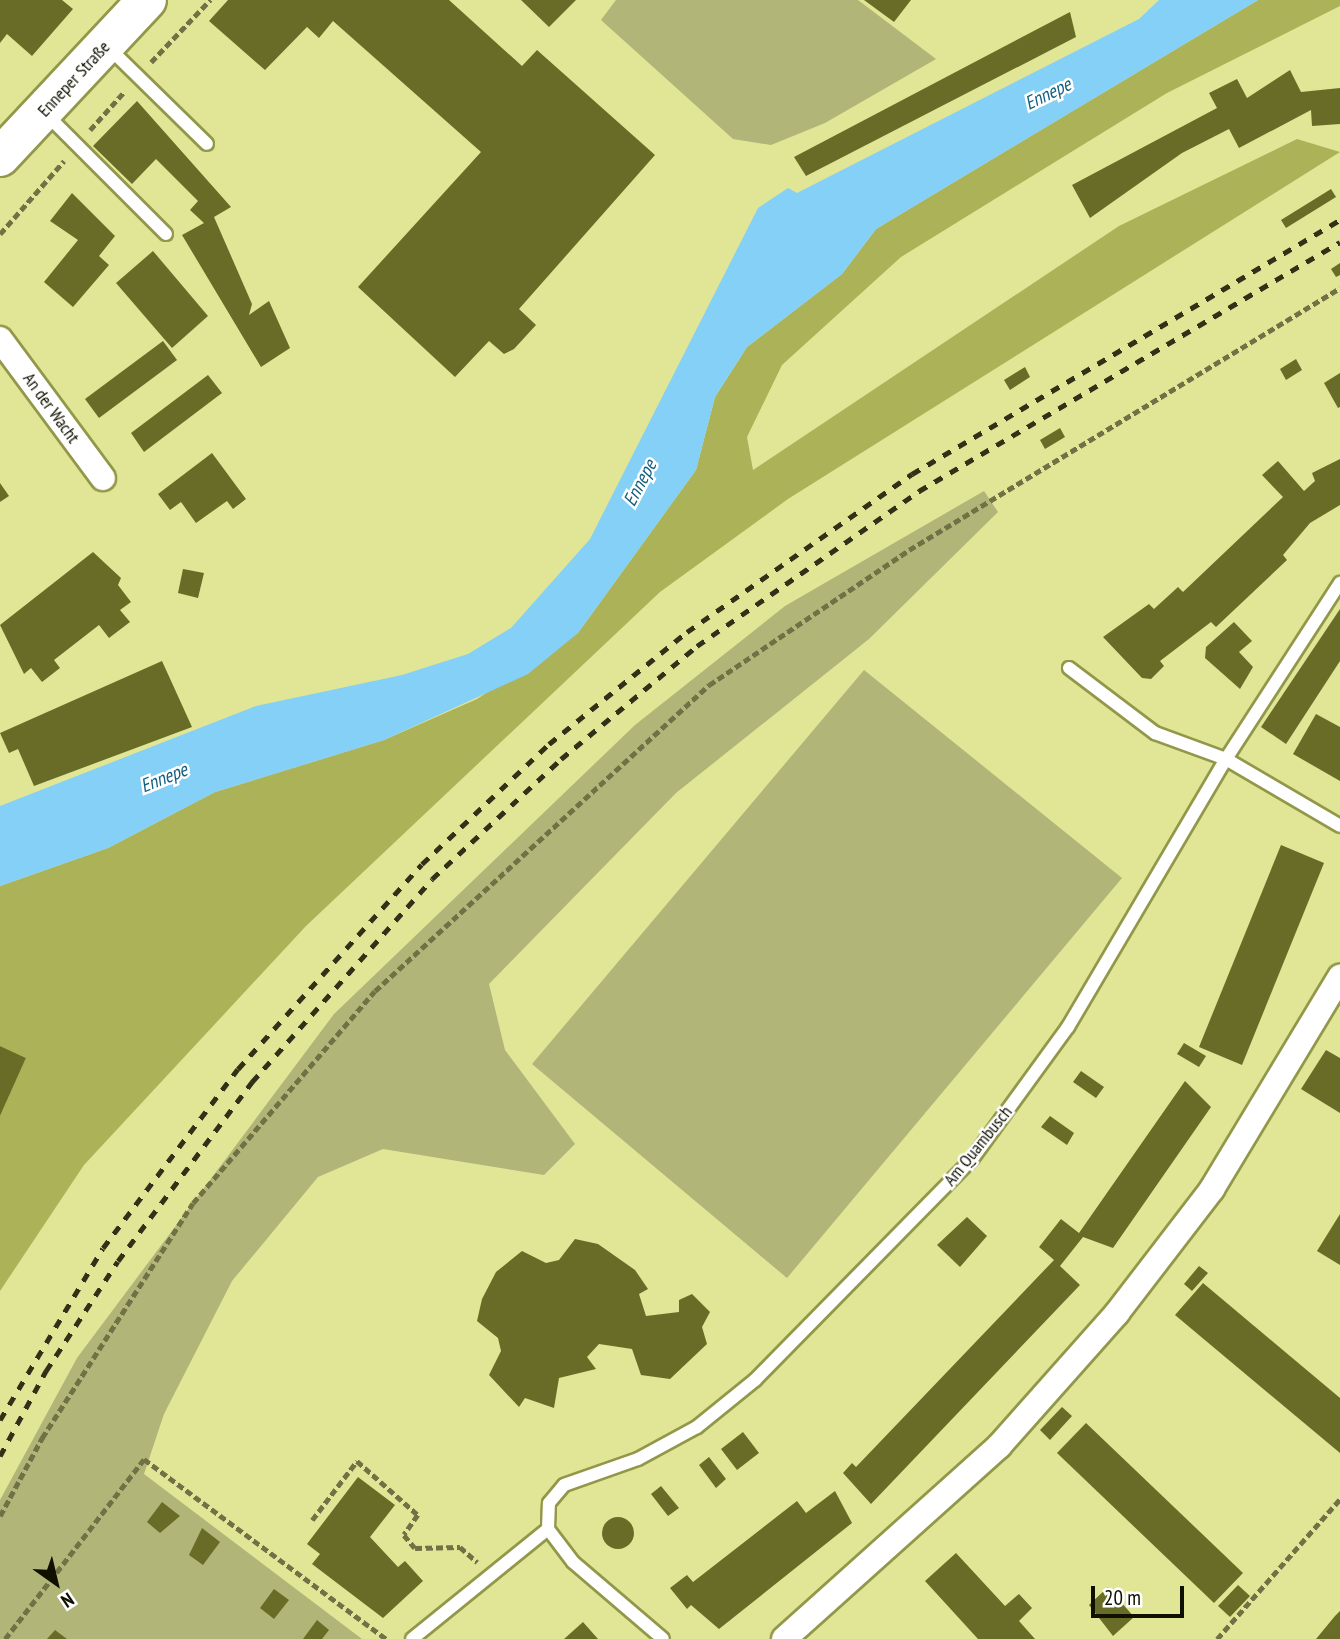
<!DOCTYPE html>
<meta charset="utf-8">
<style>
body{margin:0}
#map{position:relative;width:1340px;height:1639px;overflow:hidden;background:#e0e696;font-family:"PT Sans Narrow",sans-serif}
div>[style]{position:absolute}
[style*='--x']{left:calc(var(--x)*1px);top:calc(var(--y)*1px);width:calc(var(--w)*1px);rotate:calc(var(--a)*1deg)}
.green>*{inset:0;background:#b1b578}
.forest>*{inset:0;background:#acb257}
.water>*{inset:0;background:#85d0f6}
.building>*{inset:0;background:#686c26}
.round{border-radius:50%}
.path>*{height:4.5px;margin-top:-2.25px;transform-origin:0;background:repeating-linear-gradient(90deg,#707245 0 7px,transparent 0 10.5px)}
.roads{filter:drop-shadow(2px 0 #929749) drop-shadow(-2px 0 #929749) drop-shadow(0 2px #929749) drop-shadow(0 -2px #929749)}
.service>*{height:12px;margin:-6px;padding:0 6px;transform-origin:6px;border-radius:6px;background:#fff}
.minor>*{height:24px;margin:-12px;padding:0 12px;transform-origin:12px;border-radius:12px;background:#fff}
.primary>*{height:38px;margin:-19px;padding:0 19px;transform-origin:19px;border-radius:19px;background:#fff}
.rail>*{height:5px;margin-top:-2.5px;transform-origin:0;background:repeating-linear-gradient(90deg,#303117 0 9px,transparent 0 18px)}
span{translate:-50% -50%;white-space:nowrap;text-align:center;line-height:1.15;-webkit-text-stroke:5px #fff;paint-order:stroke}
.street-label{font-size:18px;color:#101000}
.water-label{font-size:19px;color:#115f7f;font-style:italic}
.north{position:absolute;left:21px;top:1548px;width:70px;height:70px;-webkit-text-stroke:5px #fff;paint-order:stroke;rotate:146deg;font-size:19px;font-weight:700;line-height:28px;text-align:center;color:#101000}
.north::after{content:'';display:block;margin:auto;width:24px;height:32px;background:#101000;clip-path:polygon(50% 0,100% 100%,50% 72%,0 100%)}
.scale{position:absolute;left:1091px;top:1586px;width:93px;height:32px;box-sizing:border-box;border:4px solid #101000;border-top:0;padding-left:9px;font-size:21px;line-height:24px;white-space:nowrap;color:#101000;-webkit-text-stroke:5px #fff;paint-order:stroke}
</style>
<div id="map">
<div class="green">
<i style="clip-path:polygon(616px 0,858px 0,936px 59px,825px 123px,771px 145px,733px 139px,601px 20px)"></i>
<i style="clip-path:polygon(984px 491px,998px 512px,869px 639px,676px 793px,489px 984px,505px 1050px,575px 1144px,544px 1175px,383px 1149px,318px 1177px,232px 1281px,164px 1414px,144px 1474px,362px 1639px,0 1639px,0 1500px,77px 1358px,334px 1014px,635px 725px,785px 606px)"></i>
<i style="clip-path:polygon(864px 670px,1122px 878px,787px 1278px,532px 1064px)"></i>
</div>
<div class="forest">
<i style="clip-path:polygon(1258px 0,1340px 0,1340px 6px,1167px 93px,901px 257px,782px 365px,747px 437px,753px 470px,1119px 226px,1297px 139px,1340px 152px,788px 499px,660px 592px,306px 926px,84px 1165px,0 1291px,0 1116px,26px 1058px,0 1046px,0 886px,108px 848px,215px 792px,384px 740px,477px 699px,578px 633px,696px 470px,715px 397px,747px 347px,842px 274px,876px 229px)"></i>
</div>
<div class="water">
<i style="clip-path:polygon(1159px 0,1258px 0,876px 229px,842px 274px,747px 347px,715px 397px,696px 470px,578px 633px,528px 674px,384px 740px,215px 792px,108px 848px,0 886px,0 806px,256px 706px,402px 675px,468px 654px,511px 628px,590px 539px,758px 208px,788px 188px,797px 193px,1139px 19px)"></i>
</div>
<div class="building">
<i style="clip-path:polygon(0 0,62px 0,73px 9px,32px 56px,7px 34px,0 43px)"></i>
<i style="clip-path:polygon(228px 0,449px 0,522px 66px,537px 50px,655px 155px,519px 309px,536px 325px,514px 349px,504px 354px,489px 341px,455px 377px,358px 287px,481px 152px,333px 21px,319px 38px,307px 27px,265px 70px,209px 21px)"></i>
<i style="clip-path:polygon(521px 0,576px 0,549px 27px)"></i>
<i style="clip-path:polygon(864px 0,911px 0,894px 22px)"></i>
<i style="clip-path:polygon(1070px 12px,1076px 37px,806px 176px,794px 157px)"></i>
<i style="clip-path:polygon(1290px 70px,1301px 92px,1340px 88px,1340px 124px,1312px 126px,1311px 110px,1239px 148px,1229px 129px,1182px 153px,1090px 218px,1072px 185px,1217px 108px,1209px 93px,1237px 79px,1247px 98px)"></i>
<i style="clip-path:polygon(137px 101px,231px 207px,214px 217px,252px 304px,249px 315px,269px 301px,290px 348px,261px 367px,182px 235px,204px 223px,190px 210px,198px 201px,156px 159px,132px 184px,93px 146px)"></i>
<i style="clip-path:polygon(1331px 189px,1336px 197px,1286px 228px,1281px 220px)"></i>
<i style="clip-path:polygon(72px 193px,115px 236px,99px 256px,109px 265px,73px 307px,44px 282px,78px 240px,50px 221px)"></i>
<i style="clip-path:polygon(153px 251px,208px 316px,172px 348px,116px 283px)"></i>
<i style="clip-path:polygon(1340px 263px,1340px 275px,1336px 277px,1331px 269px)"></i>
<i style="clip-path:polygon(163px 341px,177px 360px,99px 418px,85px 399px)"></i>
<i style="clip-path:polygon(1296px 359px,1302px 370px,1286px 380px,1280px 369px)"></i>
<i style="clip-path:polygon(1025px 367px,1030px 377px,1010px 390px,1004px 380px)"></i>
<i style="clip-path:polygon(1340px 373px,1340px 407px,1338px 408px,1324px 383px)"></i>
<i style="clip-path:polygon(208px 375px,222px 393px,144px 452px,131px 433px)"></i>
<i style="clip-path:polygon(1060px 428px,1065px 437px,1045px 449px,1040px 440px)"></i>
<i style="clip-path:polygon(212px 453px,246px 499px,233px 509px,227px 501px,196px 523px,181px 502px,170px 510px,158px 494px)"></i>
<i style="clip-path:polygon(1340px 459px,1340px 505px,1310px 523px,1283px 555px,1287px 560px,1216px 627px,1211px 622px,1160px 661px,1164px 666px,1151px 679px,1142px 678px,1103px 637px,1149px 604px,1154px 609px,1178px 587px,1183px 592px,1283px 497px,1262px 475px,1278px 461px,1304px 491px,1315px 481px,1312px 473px)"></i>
<i style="clip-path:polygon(0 483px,9px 496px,0 502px)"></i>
<i style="clip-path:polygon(93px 552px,121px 578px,118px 585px,131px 602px,120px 610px,130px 622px,109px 638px,99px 625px,54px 660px,60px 668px,42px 682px,31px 668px,24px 674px,0 625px)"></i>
<i style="clip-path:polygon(183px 569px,204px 573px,198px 598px,178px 593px)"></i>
<i style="clip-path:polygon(1340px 609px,1340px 661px,1286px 744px,1261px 727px)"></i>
<i style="clip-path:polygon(1234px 622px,1252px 641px,1239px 652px,1253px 667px,1240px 689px,1205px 658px,1206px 647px)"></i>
<i style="clip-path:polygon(162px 661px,192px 727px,34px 786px,18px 749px,9px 753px,0 733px)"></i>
<i style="clip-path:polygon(1316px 714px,1340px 727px,1340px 781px,1293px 754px)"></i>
<i style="clip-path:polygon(1281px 845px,1324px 863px,1242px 1065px,1199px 1047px)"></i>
<i style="clip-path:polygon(1184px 1043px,1206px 1056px,1199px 1067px,1177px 1054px)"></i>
<i style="clip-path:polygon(0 1046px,26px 1058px,0 1116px)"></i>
<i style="clip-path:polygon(1326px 1050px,1340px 1058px,1340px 1113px,1301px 1089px)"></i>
<i style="clip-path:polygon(1081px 1071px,1104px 1087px,1096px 1098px,1073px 1082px)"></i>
<i style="clip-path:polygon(1185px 1081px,1211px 1107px,1113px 1248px,1083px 1237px,1060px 1266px,1080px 1285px,871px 1504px,843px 1473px,852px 1463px,856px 1467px,1054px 1260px,1039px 1247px,1061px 1219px,1079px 1233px)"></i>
<i style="clip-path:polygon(1050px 1116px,1074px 1133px,1067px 1145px,1041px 1127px)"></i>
<i style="clip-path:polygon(1340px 1214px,1340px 1265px,1317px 1251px)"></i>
<i style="clip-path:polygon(967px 1217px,987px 1236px,960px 1267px,937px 1245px)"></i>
<i style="clip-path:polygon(575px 1239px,598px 1244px,635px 1270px,648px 1289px,639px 1294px,646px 1316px,679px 1312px,679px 1300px,692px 1294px,710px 1312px,702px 1327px,707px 1344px,670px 1379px,641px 1375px,632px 1349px,599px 1344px,587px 1357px,596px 1369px,559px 1378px,554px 1408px,525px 1398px,519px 1407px,489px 1375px,501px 1351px,498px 1338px,477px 1321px,482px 1299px,496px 1272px,522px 1251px,546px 1263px,559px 1260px)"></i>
<i style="clip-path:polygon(1199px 1266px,1208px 1273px,1192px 1291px,1184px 1284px)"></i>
<i style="clip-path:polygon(1203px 1283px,1340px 1398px,1340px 1453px,1175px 1315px)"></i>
<i style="clip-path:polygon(1062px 1407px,1072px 1416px,1050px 1440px,1040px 1430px)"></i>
<i style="clip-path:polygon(1086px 1423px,1243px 1573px,1214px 1603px,1057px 1453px)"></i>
<i style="clip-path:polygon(743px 1432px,759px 1453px,737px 1470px,721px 1449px)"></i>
<i style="clip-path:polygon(709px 1457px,726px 1479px,716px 1488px,699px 1465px)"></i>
<i style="clip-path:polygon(358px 1477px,395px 1505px,370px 1537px,398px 1567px,405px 1561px,423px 1581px,383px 1618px,312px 1564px,320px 1554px,307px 1544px)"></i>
<i style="clip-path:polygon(661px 1486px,679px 1508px,668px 1516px,651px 1494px)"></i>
<i style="clip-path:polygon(835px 1491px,852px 1523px,719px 1629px,691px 1605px,687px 1609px,670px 1588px,687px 1575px,693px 1582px,797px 1501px,806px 1513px)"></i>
<i style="clip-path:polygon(162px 1502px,180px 1516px,160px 1533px,147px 1522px)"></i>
<i class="round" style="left:602px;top:1517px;width:32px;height:32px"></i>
<i style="clip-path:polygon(202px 1528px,220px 1542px,203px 1565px,189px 1555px)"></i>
<i style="clip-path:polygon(956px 1553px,1005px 1606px,1019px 1594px,1032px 1608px,1019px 1621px,1035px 1639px,978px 1639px,925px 1581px)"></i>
<i style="clip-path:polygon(1238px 1585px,1250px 1596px,1230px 1617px,1218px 1606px)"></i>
<i style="clip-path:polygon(1108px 1587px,1134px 1617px,1113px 1636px,1089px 1605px)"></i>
<i style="clip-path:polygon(274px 1589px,289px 1600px,274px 1619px,260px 1608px)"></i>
<i style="clip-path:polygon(1340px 1611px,1340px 1639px,1316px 1639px,1335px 1616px)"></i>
<i style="clip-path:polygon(317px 1620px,329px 1630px,322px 1639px,303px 1639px)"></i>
<i style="clip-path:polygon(583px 1622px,598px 1639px,564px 1639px)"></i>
<i style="clip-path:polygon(55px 1630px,67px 1639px,47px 1639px)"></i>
</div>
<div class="path">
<i style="--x:151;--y:62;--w:86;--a:-46.4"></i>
<i style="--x:90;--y:130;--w:51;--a:-48.2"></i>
<i style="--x:0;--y:234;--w:97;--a:-48.8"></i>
<i style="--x:0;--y:1516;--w:89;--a:-61.7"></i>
<i style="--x:42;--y:1438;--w:279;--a:-57.3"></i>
<i style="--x:193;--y:1203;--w:279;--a:-49.4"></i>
<i style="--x:375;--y:991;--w:453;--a:-42.5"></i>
<i style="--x:709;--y:685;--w:241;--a:-34"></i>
<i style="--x:909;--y:550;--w:504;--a:-31.29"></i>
<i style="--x:312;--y:1520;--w:74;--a:-52.7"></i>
<i style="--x:357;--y:1461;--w:81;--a:41.5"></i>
<i style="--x:418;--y:1515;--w:24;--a:125"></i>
<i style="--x:404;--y:1535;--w:17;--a:50"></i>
<i style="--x:415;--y:1548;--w:45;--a:-1.3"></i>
<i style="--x:460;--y:1547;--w:23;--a:41"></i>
<i style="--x:5;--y:1639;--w:227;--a:-52.3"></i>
<i style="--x:144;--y:1459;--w:302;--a:36.6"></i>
<i style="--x:1217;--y:1639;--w:186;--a:-48.7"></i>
</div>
<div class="roads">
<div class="service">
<i style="--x:109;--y:48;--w:137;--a:44.4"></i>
<i style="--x:45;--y:113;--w:171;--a:45"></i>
<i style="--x:1069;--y:668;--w:108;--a:37.1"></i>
<i style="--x:1155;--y:733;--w:76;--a:20.1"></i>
<i style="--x:1226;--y:759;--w:210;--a:-57.1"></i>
<i style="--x:548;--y:1529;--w:26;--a:-88"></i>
<i style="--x:549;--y:1503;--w:23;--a:-50"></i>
<i style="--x:564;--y:1485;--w:78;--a:-19.4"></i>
<i style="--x:638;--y:1459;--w:67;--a:-28.5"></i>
<i style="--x:697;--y:1427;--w:75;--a:-39"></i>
<i style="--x:755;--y:1380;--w:310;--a:-45.5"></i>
<i style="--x:972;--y:1159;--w:163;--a:-54"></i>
<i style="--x:1068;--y:1027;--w:311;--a:-59.5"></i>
<i style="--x:1226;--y:759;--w:132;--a:30.4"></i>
<i style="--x:548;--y:1529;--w:41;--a:52.9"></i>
<i style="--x:573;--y:1562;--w:118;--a:40.5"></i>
<i style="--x:412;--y:1639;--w:175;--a:-39"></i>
</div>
<div class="minor">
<i style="--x:0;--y:339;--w:173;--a:53.5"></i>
<i style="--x:784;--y:1639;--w:289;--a:-41.9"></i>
<i style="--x:999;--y:1446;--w:178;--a:-48.4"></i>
<i style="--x:1117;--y:1313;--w:156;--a:-52.5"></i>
<i style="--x:1212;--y:1189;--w:248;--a:-58.9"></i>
</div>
<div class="primary">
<i style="--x:0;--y:157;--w:215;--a:-46.9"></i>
</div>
</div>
<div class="rail">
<i style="--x:0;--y:1420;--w:200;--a:-59.1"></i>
<i style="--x:103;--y:1248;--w:224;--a:-53"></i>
<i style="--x:238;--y:1069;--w:275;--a:-48.1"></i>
<i style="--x:422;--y:864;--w:175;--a:-43.4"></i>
<i style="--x:549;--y:744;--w:178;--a:-39.1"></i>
<i style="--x:687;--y:632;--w:275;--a:-35.1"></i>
<i style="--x:912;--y:474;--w:498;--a:-30.7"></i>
<i style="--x:0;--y:1456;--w:97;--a:-61.6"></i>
<i style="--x:46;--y:1371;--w:131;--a:-56.8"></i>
<i style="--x:118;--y:1261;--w:224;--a:-53.2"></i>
<i style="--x:252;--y:1082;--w:271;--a:-48.4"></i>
<i style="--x:432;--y:879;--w:176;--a:-42.9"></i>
<i style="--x:561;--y:759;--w:177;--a:-39.7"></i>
<i style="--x:697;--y:646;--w:271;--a:-34.9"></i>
<i style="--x:919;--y:491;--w:489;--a:-30.6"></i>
</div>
<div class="street-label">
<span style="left:74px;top:79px;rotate:-47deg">Enneper Straße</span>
<span style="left:51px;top:408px;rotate:54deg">An der Wacht</span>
<span style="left:978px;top:1146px;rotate:-51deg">Am Quambusch</span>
</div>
<div class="water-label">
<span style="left:1048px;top:94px;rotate:-26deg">Ennepe</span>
<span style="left:640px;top:483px;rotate:-62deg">Ennepe</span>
<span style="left:164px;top:778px;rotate:-22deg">Ennepe</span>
</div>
<div class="north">N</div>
<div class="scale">20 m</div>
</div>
